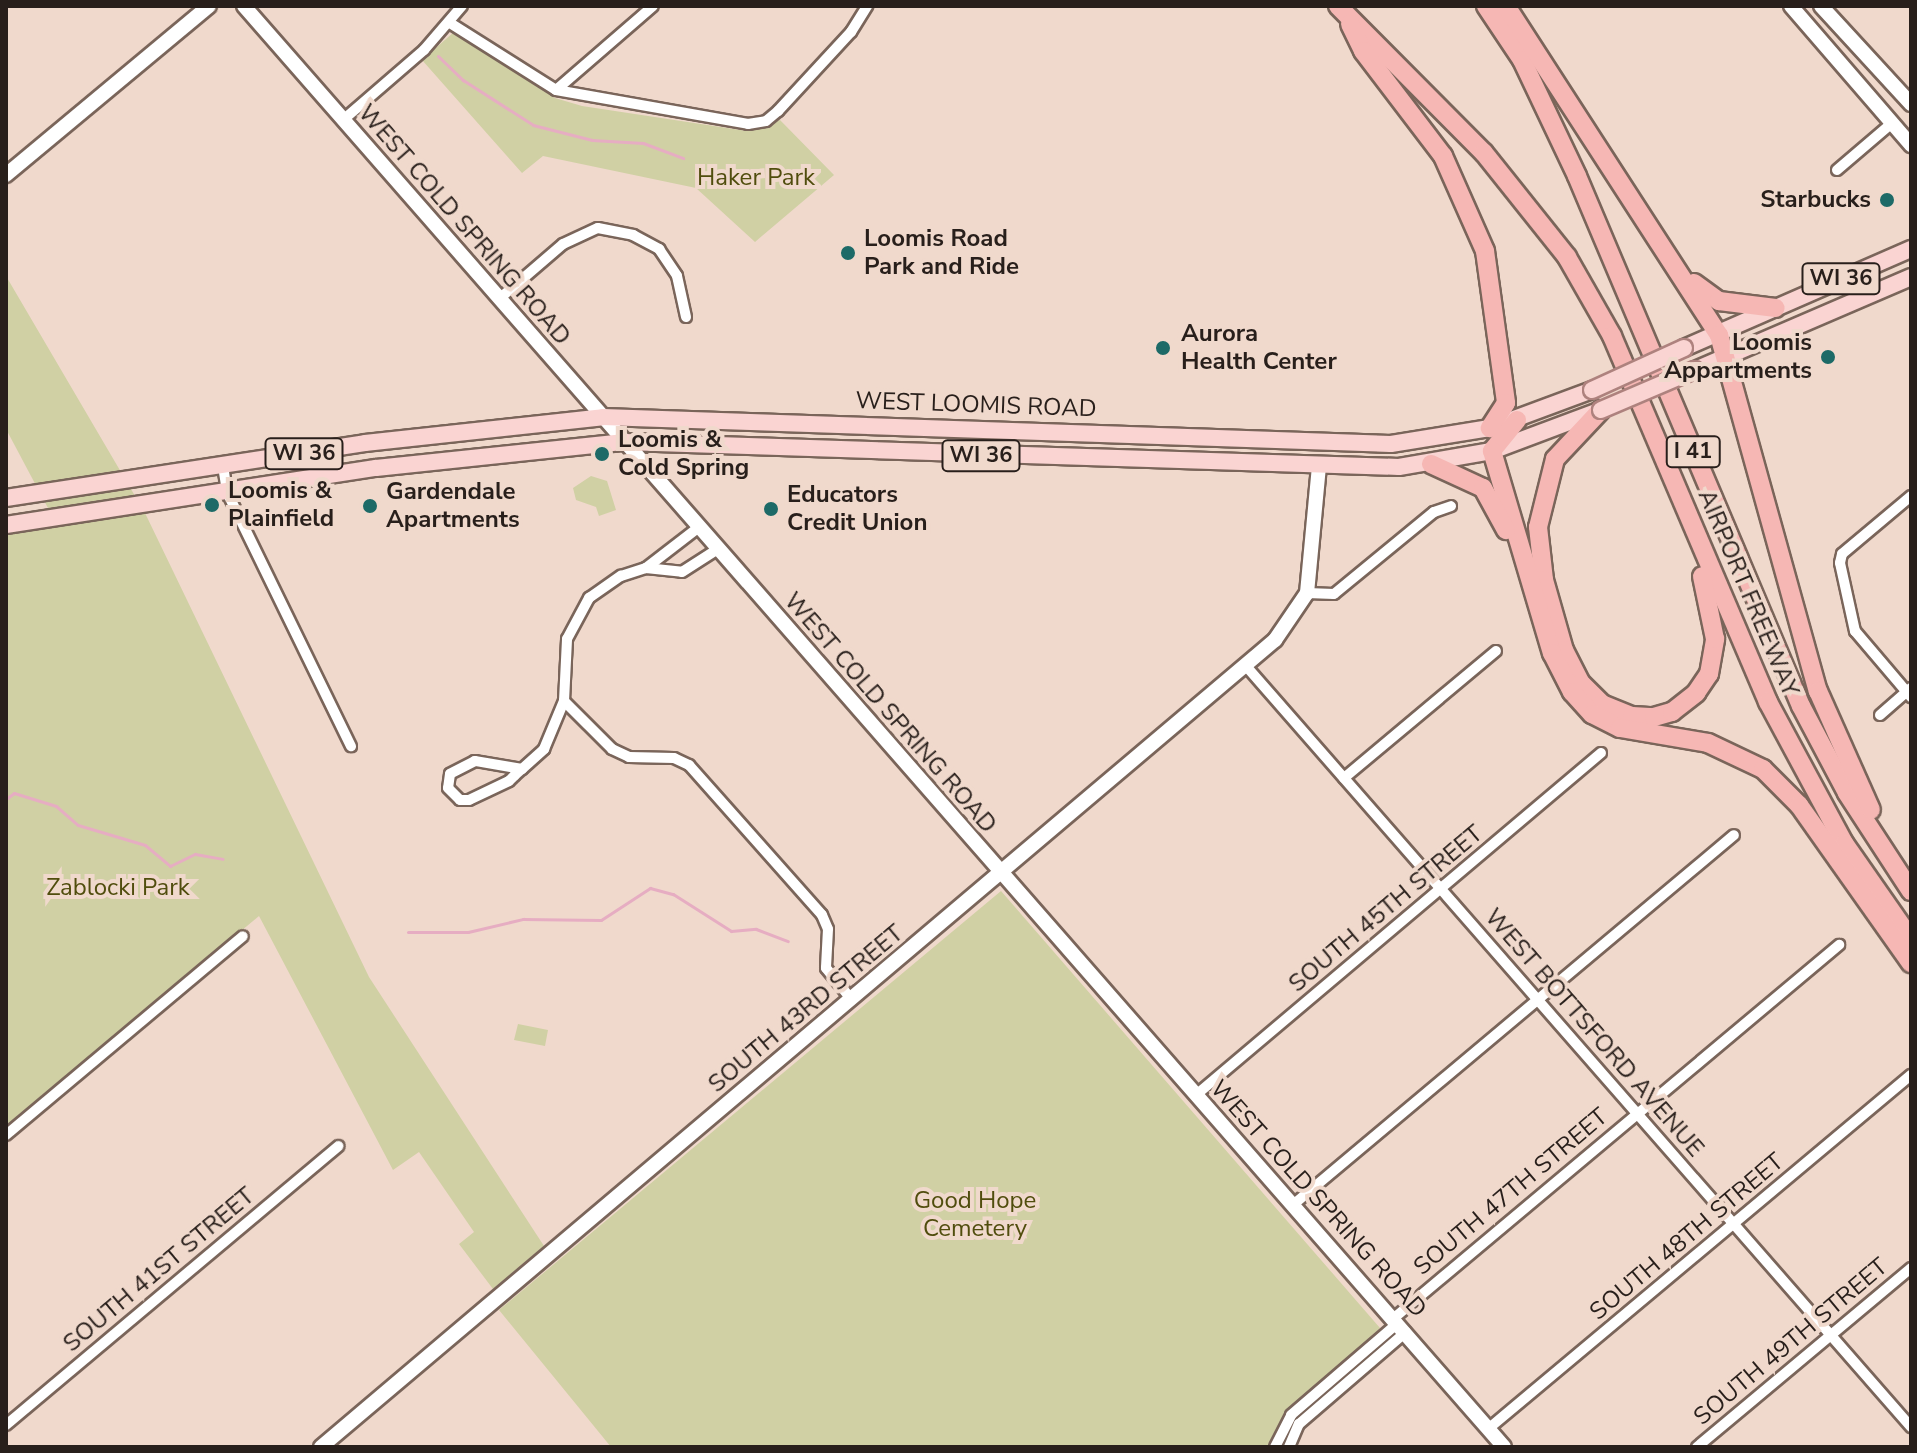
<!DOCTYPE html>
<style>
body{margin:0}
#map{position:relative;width:1917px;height:1453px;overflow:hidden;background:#f0d9cc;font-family:"Nunito Sans",sans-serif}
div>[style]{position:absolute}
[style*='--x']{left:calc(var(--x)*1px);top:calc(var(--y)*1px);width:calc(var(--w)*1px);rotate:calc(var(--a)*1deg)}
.green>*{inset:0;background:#d0d0a4}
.stream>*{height:3px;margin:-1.5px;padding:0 1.5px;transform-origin:1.5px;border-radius:1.5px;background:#e6adc2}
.roads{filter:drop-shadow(2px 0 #7a655a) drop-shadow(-2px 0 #7a655a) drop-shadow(0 2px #7a655a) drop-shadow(0 -2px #7a655a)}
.street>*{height:10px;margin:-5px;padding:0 5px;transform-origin:5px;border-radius:5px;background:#fff}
.secondary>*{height:14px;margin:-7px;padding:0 7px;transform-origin:7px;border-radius:7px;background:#fff}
.primary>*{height:16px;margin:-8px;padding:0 8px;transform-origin:8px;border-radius:8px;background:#fad4d2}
.highway>*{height:18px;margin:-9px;padding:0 9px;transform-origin:9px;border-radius:9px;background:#f6b7b4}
.bridges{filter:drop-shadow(2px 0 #ae827e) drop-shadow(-2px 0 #ae827e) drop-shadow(0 2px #ae827e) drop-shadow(0 -2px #ae827e)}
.primary-bridge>*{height:16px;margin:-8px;padding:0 8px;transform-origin:8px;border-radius:8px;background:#fad4d2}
.dots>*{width:22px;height:22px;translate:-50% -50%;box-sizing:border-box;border:4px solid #f0d9cc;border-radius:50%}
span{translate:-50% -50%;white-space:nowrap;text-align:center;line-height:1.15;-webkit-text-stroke:8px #f0d9cc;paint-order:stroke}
.shield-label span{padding:2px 6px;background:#f0d9cc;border:2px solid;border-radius:6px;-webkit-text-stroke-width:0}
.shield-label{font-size:22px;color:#281f1b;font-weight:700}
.park-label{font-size:24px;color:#504d0d}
.poi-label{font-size:24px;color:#281f1b;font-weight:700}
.right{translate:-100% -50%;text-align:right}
.left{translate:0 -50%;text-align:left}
.street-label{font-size:24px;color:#281f1b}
.frame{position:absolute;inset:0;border:8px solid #281f1b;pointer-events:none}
</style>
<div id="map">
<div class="green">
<i style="clip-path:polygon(454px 32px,555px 98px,582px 106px,747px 131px,780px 120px,834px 175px,755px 242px,696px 188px,543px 156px,522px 173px,422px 60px)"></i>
<i style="clip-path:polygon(6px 276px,145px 513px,369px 977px,544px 1246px,493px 1289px,459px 1244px,474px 1232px,419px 1152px,393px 1170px,259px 916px,6px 1127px,6px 534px,57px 525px,6px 429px)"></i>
<i style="clip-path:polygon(591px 476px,607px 481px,616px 510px,599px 516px,596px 507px,576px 500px,573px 488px)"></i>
<i style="clip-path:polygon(1001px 891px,1380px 1328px,1292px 1408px,1270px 1447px,611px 1447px,499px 1310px)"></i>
<i style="clip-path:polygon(518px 1024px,548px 1030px,545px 1046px,514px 1040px)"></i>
</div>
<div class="stream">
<i style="--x:438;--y:56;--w:35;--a:44"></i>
<i style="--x:463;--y:80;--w:83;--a:32.7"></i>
<i style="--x:533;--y:125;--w:61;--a:14.3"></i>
<i style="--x:592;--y:140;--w:51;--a:3.4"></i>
<i style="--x:643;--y:143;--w:43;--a:20.6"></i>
<i style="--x:6;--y:799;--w:10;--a:-37"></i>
<i style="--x:14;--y:793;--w:44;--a:17.2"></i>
<i style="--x:56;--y:806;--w:29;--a:41"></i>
<i style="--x:78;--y:825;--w:70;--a:16.6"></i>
<i style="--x:145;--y:845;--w:33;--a:40"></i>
<i style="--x:170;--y:866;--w:28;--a:-26"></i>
<i style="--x:195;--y:854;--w:28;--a:10"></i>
<i style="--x:408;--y:932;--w:60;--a:0"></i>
<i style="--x:468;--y:932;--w:57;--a:-13.3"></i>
<i style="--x:523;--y:919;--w:78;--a:0.7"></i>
<i style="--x:601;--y:920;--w:59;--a:-33.1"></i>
<i style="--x:650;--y:888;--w:24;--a:15"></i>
<i style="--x:673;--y:894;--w:69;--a:32.5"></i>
<i style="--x:731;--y:931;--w:25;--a:-5"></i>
<i style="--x:756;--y:929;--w:34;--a:21"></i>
</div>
<div class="roads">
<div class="street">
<i style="--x:450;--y:23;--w:125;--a:32.3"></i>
<i style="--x:556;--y:90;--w:195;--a:10"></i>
<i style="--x:748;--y:124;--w:18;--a:-9"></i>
<i style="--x:766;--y:121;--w:16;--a:-40"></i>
<i style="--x:778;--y:111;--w:108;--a:-47.3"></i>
<i style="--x:851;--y:32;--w:31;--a:-58"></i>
<i style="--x:556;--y:90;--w:128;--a:-40.9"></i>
<i style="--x:343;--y:120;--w:107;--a:-40.8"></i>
<i style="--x:424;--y:50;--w:58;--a:-49.2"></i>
<i style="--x:1837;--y:170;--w:72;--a:-40.5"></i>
<i style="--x:499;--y:299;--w:84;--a:-40.7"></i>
<i style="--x:563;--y:244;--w:38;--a:-25"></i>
<i style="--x:598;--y:228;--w:36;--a:11"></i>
<i style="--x:633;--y:235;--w:30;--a:28"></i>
<i style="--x:659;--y:249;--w:32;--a:56"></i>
<i style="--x:677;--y:276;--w:42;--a:77.6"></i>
<i style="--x:223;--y:466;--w:26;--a:81"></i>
<i style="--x:227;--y:492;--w:283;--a:64"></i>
<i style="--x:1911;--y:496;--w:90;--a:140"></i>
<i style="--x:1842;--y:554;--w:9;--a:103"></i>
<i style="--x:1840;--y:563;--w:70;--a:77.6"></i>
<i style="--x:1855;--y:631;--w:87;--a:49.7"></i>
<i style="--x:646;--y:568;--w:36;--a:6"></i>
<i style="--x:682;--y:572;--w:43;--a:-32.6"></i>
<i style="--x:1307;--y:593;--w:27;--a:2"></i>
<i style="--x:1334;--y:594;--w:129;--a:-39.4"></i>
<i style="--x:1434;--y:512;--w:18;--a:-19"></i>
<i style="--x:1246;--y:666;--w:1011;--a:48.85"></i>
<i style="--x:564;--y:701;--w:68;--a:45"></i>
<i style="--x:612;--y:749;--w:19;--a:25"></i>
<i style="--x:629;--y:757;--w:45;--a:1.3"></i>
<i style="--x:674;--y:758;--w:17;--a:25"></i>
<i style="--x:689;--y:765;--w:200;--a:48.4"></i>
<i style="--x:822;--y:915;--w:15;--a:67"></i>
<i style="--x:828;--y:929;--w:39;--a:93"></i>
<i style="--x:826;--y:968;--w:41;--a:50.9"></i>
<i style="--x:1880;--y:715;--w:41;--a:-41.1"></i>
<i style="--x:522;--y:769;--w:48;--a:-170.3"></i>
<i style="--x:475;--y:761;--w:28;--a:153"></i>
<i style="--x:450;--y:774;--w:14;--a:98"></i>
<i style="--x:448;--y:788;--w:17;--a:45"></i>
<i style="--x:460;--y:800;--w:9;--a:0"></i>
<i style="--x:469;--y:800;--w:44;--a:-25.4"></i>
<i style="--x:509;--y:781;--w:8;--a:-45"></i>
<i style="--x:515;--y:775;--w:9;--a:-41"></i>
<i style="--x:522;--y:769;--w:30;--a:-42"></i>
<i style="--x:544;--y:749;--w:52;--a:-67.4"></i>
<i style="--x:564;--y:701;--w:62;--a:-87.2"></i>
<i style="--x:567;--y:639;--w:47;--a:-61.8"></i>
<i style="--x:589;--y:598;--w:39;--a:-35"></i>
<i style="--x:621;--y:576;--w:26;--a:-18"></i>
<i style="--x:646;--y:568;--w:67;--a:-37.7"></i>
<i style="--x:1344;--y:778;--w:198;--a:-39.9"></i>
<i style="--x:1196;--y:1095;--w:530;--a:-40.18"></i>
<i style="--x:6;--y:1135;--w:309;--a:-40"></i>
<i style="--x:1294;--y:1204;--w:574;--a:-39.98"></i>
<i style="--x:1394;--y:1318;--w:581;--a:-39.97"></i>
<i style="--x:6;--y:1425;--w:434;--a:-40"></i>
<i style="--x:1488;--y:1429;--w:552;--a:-39.93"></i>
<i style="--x:1275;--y:1447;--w:36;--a:-63"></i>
<i style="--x:1291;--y:1415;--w:141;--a:-40.7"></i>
<i style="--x:1289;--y:1447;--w:25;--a:-67"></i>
<i style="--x:1299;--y:1424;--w:141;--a:-40.7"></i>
<i style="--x:1697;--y:1447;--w:279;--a:-39.9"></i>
</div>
<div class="secondary">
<i style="--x:244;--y:6;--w:1914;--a:48.83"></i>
<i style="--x:1791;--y:6;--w:184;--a:49.2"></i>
<i style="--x:1821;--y:6;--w:133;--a:47.4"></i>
<i style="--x:6;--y:175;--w:264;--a:-39.8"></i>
<i style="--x:321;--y:1447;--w:1250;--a:-40.23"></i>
<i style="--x:1275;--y:640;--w:57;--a:-55.8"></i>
<i style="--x:1307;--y:593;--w:127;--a:-84.6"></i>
</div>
<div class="primary">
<i style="--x:1684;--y:348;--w:248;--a:-23.6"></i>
<i style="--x:1695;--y:370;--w:235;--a:-23.3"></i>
<i style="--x:6;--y:498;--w:363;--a:-8.7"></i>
<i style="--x:365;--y:443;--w:239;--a:-6.2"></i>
<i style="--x:603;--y:417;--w:788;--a:1.96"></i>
<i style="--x:1391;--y:444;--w:100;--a:-9.2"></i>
<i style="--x:1490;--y:428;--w:109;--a:-20.4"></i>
<i style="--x:6;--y:525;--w:374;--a:-8.8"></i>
<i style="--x:376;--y:468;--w:250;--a:-6"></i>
<i style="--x:625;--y:442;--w:774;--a:1.85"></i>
<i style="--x:1399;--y:467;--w:94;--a:-9.8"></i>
<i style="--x:1492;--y:451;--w:116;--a:-20.6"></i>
</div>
<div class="highway">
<i style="--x:1338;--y:6;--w:207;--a:45.2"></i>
<i style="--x:1484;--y:153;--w:133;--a:51.4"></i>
<i style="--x:1567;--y:257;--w:91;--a:60.3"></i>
<i style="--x:1612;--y:336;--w:398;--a:66.9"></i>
<i style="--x:1768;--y:702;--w:160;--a:61.7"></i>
<i style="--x:1844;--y:843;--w:117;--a:55.1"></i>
<i style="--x:1486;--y:6;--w:65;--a:56.3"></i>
<i style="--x:1522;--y:60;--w:128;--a:64.6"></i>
<i style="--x:1577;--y:176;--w:575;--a:67.09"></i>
<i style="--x:1801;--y:706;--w:98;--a:62.1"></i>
<i style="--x:1847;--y:793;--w:117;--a:56.9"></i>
<i style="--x:1506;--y:6;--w:392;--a:57.1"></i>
<i style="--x:1719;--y:335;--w:370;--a:74.5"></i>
<i style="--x:1818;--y:691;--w:130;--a:66"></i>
<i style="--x:1350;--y:24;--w:30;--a:64"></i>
<i style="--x:1363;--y:51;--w:132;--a:52.7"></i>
<i style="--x:1443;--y:156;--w:104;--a:66.1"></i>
<i style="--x:1485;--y:251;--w:153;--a:82.1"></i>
<i style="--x:1506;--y:403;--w:30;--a:123"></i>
<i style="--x:1694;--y:283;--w:31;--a:36"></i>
<i style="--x:1719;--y:301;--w:57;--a:7"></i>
<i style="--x:1601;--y:410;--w:67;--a:133.2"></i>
<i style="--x:1555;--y:459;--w:70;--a:104"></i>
<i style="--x:1538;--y:527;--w:53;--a:83.5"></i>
<i style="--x:1544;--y:580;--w:73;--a:74.1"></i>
<i style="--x:1564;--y:650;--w:37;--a:63"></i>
<i style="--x:1581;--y:683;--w:30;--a:45"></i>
<i style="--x:1602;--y:704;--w:32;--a:22"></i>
<i style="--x:1632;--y:716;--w:22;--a:3"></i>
<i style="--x:1654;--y:717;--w:19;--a:-16"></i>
<i style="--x:1672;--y:712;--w:31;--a:-38"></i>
<i style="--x:1696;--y:693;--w:23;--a:-56"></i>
<i style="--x:1709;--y:674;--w:36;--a:-80"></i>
<i style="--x:1715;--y:639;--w:64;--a:-101.7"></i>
<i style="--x:1517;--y:420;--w:40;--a:129"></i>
<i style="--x:1492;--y:451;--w:211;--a:73.5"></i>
<i style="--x:1552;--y:653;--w:44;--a:62.9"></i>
<i style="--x:1572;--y:692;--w:30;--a:48"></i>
<i style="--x:1592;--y:714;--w:31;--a:27"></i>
<i style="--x:1620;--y:728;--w:89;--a:9.7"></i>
<i style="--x:1708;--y:743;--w:61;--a:25.3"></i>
<i style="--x:1763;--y:769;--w:51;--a:45"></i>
<i style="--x:1799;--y:805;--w:194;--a:54.7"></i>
<i style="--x:1431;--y:464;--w:57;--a:24.8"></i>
<i style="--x:1483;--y:488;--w:48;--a:61.3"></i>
</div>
</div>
<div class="bridges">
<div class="primary-bridge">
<i style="--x:1592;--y:390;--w:101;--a:-24.5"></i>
<i style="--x:1601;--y:410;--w:102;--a:-23.1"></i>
</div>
</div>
<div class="dots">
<i style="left:1887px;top:200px;background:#1d6a67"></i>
<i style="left:848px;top:253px;background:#1d6a67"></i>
<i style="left:1163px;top:348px;background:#1d6a67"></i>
<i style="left:1828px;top:357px;background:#1d6a67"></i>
<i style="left:602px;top:454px;background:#1d6a67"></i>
<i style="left:212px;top:505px;background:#1d6a67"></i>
<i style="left:370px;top:506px;background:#1d6a67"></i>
<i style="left:771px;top:509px;background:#1d6a67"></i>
</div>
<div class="shield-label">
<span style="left:1841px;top:279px">WI 36</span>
<span style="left:1693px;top:452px">I 41</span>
<span style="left:304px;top:454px">WI 36</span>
<span style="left:981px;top:456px">WI 36</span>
</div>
<div class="park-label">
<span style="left:756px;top:178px">Haker Park</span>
<span style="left:118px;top:888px">Zablocki Park</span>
<span style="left:975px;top:1215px">Good Hope<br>Cemetery</span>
</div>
<div class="poi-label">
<span class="right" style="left:1871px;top:200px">Starbucks</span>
<span class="left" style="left:864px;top:253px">Loomis Road<br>Park and Ride</span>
<span class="left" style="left:1181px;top:348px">Aurora<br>Health Center</span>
<span class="right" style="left:1812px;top:357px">Loomis<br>Appartments</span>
<span class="left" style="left:618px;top:454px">Loomis &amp;<br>Cold Spring</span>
<span class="left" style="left:228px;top:505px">Loomis &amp;<br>Plainfield</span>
<span class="left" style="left:386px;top:506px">Gardendale<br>Apartments</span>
<span class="left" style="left:787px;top:509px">Educators<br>Credit Union</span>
</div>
<div class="street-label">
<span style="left:464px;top:225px;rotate:49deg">WEST COLD SPRING ROAD</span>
<span style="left:976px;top:405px;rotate:2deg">WEST LOOMIS ROAD</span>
<span style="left:1748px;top:593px;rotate:67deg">AIRPORT FREEWAY</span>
<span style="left:890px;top:713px;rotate:49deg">WEST COLD SPRING ROAD</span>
<span style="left:1386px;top:909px;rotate:-40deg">SOUTH 45TH STREET</span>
<span style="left:806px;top:1009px;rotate:-40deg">SOUTH 43RD STREET</span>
<span style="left:1594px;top:1033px;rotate:49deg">WEST BOTTSFORD AVENUE</span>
<span style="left:1511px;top:1192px;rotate:-40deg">SOUTH 47TH STREET</span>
<span style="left:1318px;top:1199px;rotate:48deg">WEST COLD SPRING ROAD</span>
<span style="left:1687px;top:1237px;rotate:-40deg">SOUTH 48TH STREET</span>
<span style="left:159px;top:1270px;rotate:-40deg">SOUTH 41ST STREET</span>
<span style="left:1791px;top:1342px;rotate:-40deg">SOUTH 49TH STREET</span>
</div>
<div class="frame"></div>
</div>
